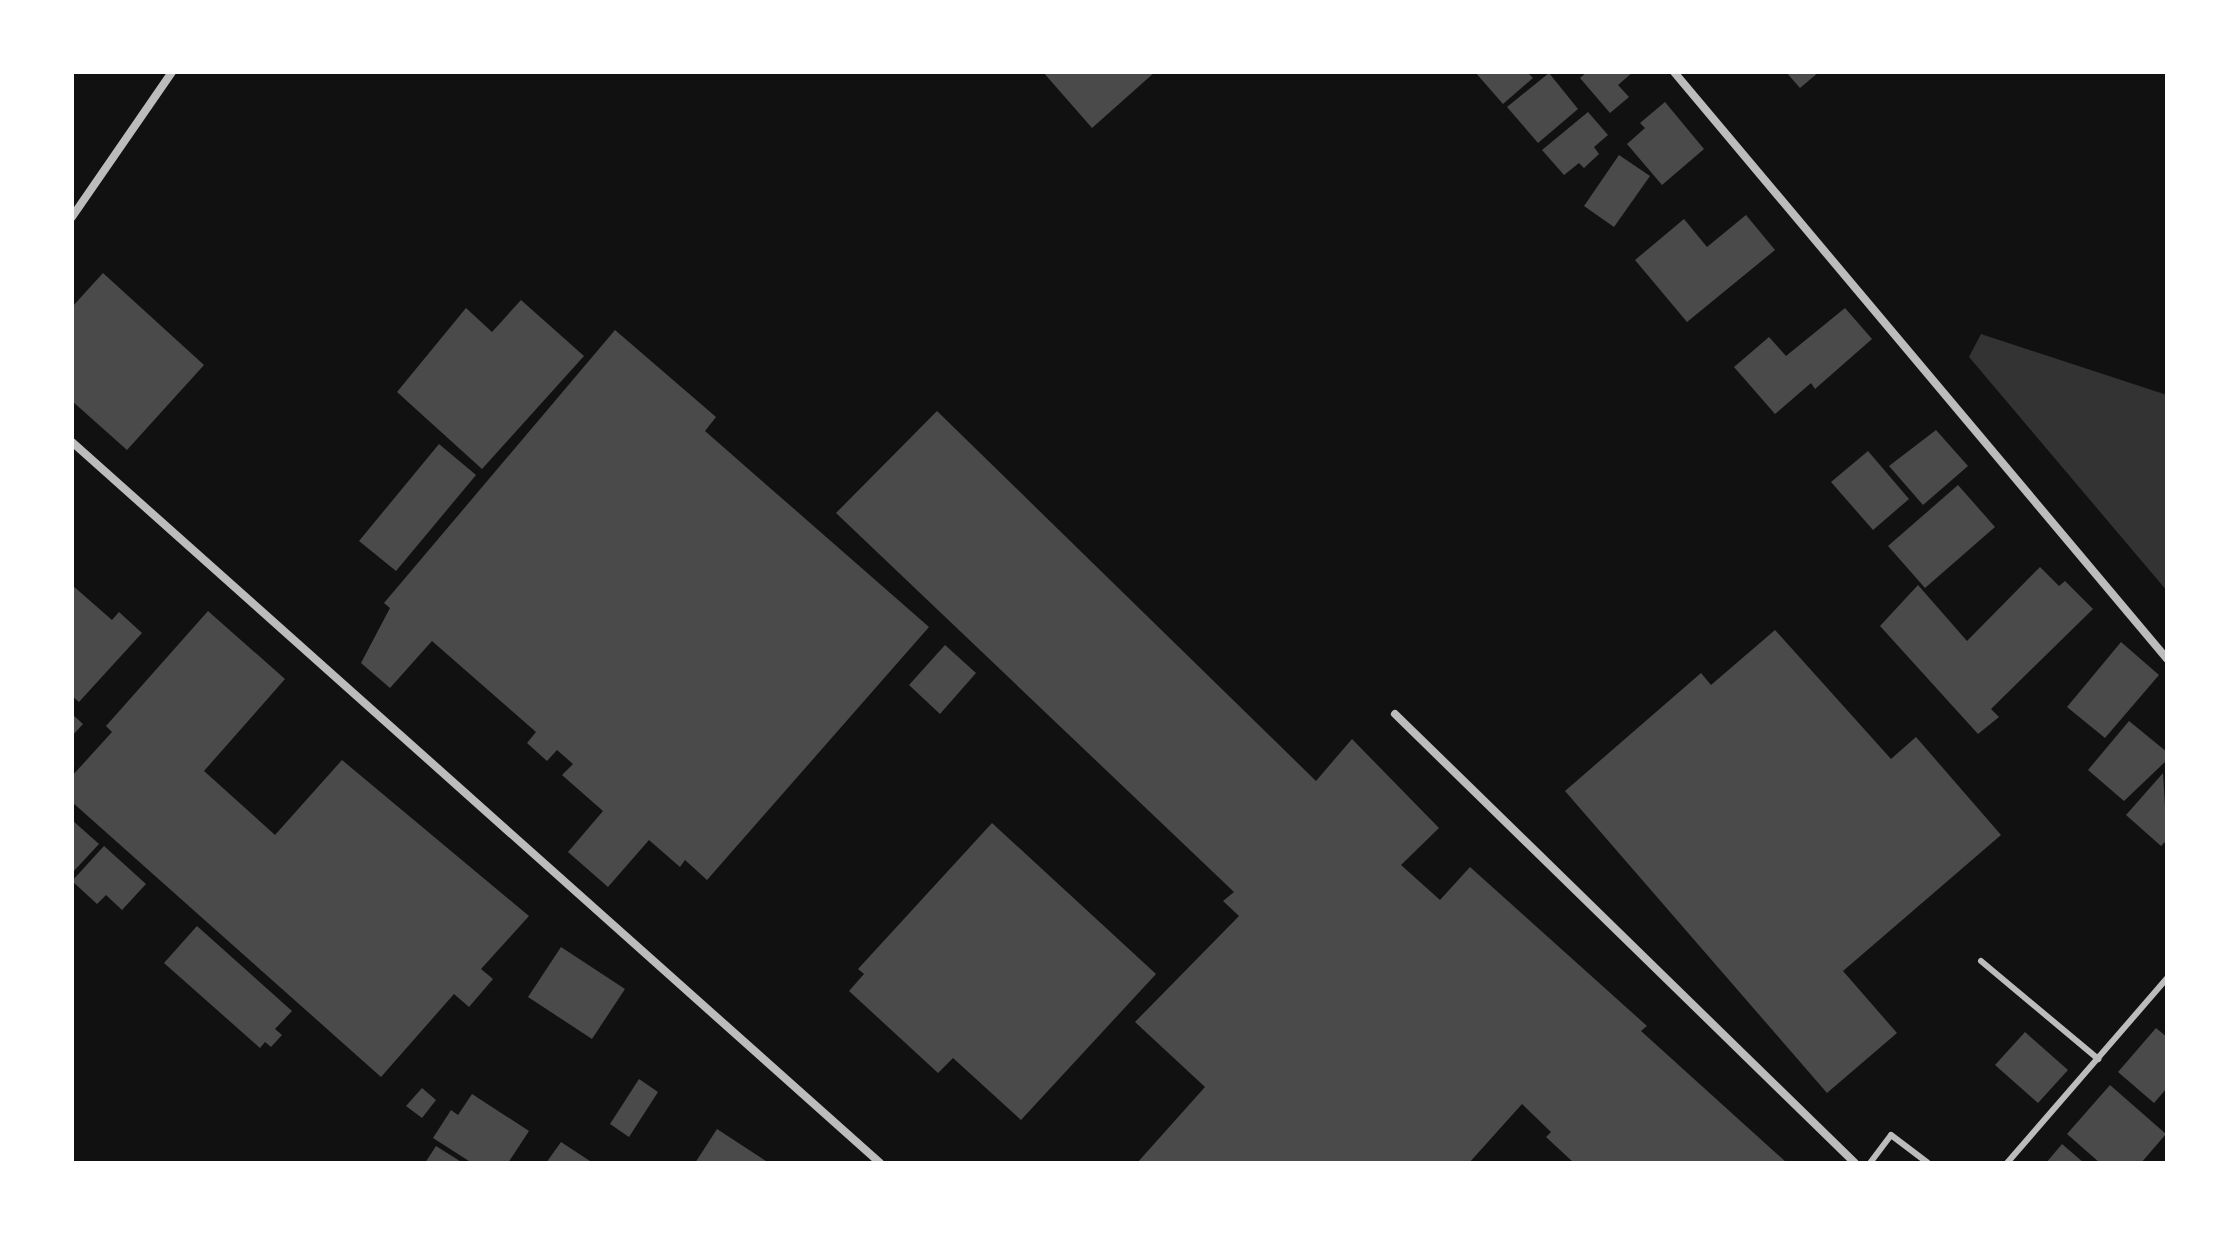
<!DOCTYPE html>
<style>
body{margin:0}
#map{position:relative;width:2239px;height:1235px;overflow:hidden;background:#111;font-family:"Titillium Web",sans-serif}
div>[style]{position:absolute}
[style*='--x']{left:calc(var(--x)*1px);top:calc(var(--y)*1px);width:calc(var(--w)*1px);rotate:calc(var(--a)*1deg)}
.water>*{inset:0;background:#333}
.building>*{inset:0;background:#4a4a4a}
.service>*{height:6px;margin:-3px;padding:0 3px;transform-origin:3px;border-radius:3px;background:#bcbcbc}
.minor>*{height:8px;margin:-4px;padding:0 4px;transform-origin:4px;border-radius:4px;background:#bcbcbc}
span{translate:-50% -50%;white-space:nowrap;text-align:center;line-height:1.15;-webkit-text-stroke:6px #fff;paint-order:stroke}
.frame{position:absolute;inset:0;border:74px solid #fff;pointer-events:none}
</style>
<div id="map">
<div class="water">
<i style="clip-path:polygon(1981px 334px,2167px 395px,2167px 591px,1969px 357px)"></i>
</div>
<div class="building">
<i style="clip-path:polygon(1043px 72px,1155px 72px,1092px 128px)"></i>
<i style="clip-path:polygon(1475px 72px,1527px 72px,1533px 78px,1503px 104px)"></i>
<i style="clip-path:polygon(1587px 72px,1633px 72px,1618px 85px,1629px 97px,1610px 113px,1580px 78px)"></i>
<i style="clip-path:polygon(1786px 72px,1819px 72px,1800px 88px)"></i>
<i style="clip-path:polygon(1549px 73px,1578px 109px,1538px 143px,1507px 107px)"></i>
<i style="clip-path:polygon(1665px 102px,1704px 149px,1662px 185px,1627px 144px,1645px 128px,1640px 123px)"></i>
<i style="clip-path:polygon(1588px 112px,1608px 135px,1594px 147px,1599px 154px,1584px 168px,1579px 163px,1564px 175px,1542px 150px)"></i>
<i style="clip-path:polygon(1619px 155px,1650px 176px,1614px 227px,1584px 206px)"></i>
<i style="clip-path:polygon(1746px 215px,1775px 250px,1687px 322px,1635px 260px,1684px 219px,1707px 247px)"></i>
<i style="clip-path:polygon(103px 273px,204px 365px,127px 450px,72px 401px,72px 307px)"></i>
<i style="clip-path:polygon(521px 300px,584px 356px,482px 469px,397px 392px,466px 308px,492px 332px)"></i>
<i style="clip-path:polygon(1845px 308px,1872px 339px,1815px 389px,1811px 383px,1775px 414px,1734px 367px,1769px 337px,1786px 356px)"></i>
<i style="clip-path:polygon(615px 330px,716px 417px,705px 431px,929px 627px,707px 880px,685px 860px,680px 867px,649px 840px,608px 887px,568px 852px,603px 811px,562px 775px,573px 764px,557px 750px,547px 761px,527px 743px,536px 732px,432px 641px,390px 688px,361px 663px,390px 608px,384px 603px)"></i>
<i style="clip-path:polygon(937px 411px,1316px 781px,1352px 739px,1439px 828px,1401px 865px,1440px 900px,1470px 867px,1647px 1026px,1641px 1031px,1787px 1163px,1574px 1163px,1546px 1137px,1551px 1132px,1522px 1104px,1469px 1163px,1137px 1163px,1205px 1087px,1135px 1022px,1239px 916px,1223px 901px,1234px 892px,836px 513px)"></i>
<i style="clip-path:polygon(1936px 430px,1968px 466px,1923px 505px,1889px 466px)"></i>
<i style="clip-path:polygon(439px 444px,476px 475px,396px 571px,359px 541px)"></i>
<i style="clip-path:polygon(1868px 451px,1909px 499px,1873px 530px,1831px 482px)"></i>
<i style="clip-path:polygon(1958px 485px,1995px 527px,1925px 588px,1888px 546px)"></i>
<i style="clip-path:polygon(2040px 567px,2059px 586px,2065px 581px,2093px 609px,1991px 709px,1999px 717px,1978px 734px,1880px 626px,1918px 585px,1967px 641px)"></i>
<i style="clip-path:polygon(72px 585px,112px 620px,119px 612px,142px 633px,79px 702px,72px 696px)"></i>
<i style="clip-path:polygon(208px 611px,285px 679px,204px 771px,275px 835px,342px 760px,529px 916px,481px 969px,493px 979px,469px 1007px,454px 994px,381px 1077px,72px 802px,72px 776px,112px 732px,106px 726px)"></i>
<i style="clip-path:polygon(1775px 630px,1891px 759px,1916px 737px,2001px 835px,1843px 971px,1897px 1033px,1827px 1093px,1565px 791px,1701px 673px,1711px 685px)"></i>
<i style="clip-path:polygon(2121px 642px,2159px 675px,2105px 738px,2067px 707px)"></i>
<i style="clip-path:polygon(945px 645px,976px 673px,940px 714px,909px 685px)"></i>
<i style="clip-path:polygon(72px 714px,83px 724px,72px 736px)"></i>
<i style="clip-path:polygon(2129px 721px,2167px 752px,2167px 760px,2124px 801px,2088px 770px)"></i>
<i style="clip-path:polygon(2163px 773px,2167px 840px,2161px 846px,2126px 815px)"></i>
<i style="clip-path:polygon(72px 820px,99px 844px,72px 873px)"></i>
<i style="clip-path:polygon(992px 823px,1156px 974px,1021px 1120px,953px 1058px,938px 1073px,849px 991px,864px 974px,858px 969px)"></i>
<i style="clip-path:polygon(104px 846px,146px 884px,122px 910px,106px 895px,97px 904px,72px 881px)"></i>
<i style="clip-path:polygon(197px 926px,292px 1011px,275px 1029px,282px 1035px,271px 1047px,265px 1042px,260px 1048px,164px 963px)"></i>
<i style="clip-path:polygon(561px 947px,625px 989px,592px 1039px,528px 997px)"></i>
<i style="clip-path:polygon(2156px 1028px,2167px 1037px,2167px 1088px,2154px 1103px,2118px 1072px)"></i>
<i style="clip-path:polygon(2025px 1032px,2068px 1070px,2038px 1103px,1995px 1065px)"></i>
<i style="clip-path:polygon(639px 1079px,658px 1092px,629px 1137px,610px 1124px)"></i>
<i style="clip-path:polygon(2110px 1085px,2166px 1134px,2141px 1163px,2100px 1163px,2067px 1134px)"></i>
<i style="clip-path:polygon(422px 1088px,436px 1100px,422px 1118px,406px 1106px)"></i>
<i style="clip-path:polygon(472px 1094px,529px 1131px,508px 1163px,472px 1163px,433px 1138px,451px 1110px,458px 1115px)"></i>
<i style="clip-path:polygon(717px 1129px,769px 1163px,695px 1163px)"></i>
<i style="clip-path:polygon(561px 1142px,593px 1163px,546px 1163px)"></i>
<i style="clip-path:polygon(2062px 1144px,2084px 1163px,2046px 1163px)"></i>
<i style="clip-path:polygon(436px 1146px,463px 1163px,425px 1163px)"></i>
</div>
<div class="service">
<i style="--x:1981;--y:961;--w:153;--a:39.9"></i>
<i style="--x:1870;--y:1163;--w:35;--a:-53"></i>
<i style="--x:1891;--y:1135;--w:46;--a:37.1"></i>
<i style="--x:2007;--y:1163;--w:245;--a:-49.1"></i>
</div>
<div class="minor">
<i style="--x:1674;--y:72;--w:767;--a:49.97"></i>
<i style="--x:72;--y:217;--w:176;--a:-55.4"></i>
<i style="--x:72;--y:442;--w:1083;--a:41.74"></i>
<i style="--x:1395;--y:714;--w:643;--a:44.31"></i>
</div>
<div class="frame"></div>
</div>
